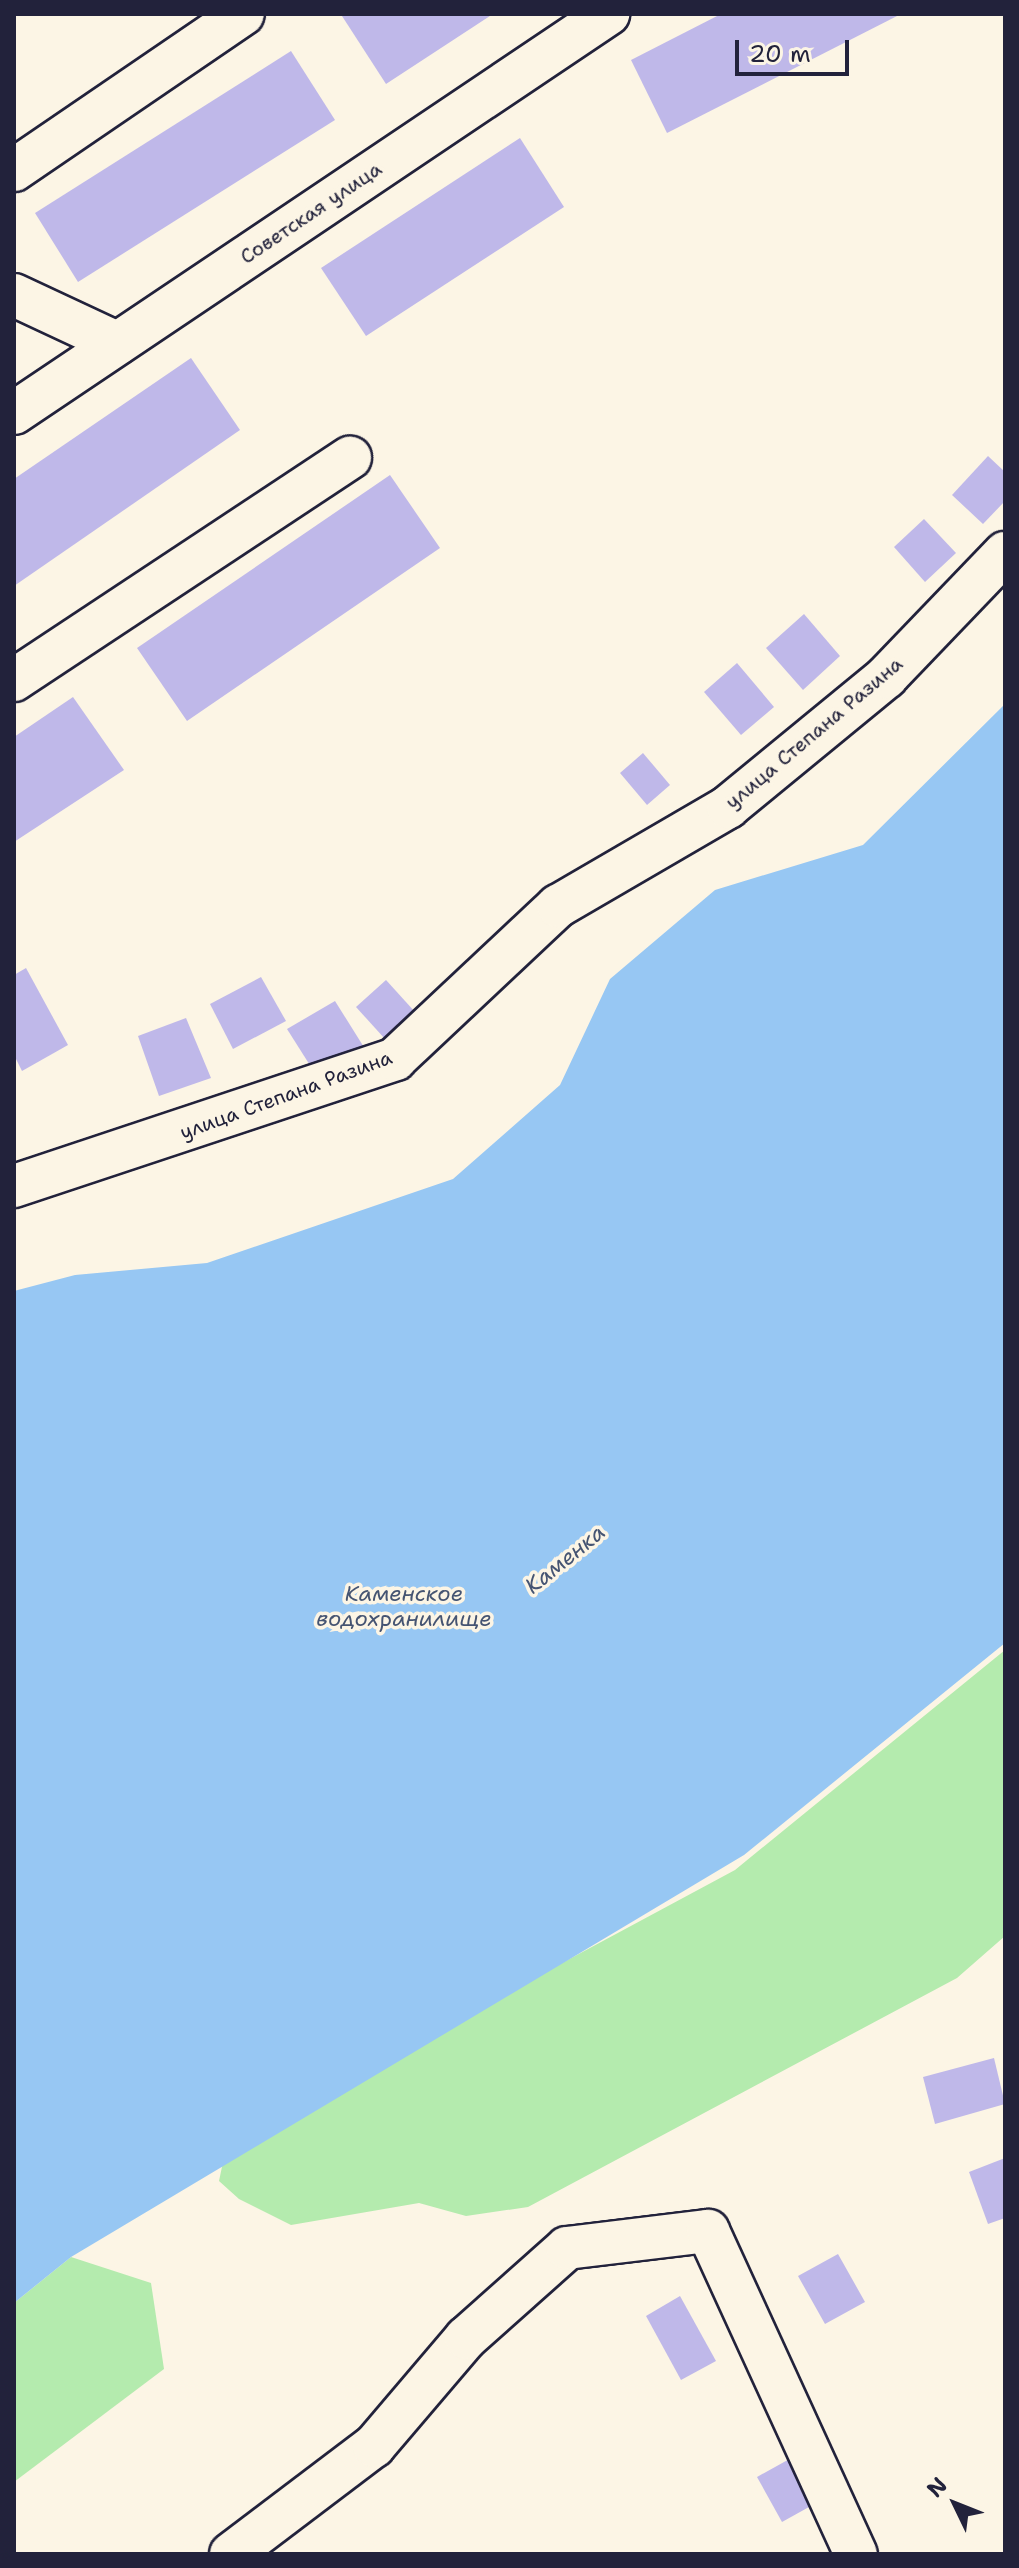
<!DOCTYPE html>
<meta charset="utf-8">
<style>
body{margin:0}
#map{position:relative;width:1019px;height:2568px;overflow:hidden;background:#fcf5e5;font-family:"Shantell Sans",sans-serif}
div>[style]{position:absolute}
[style*='--x']{left:calc(var(--x)*1px);top:calc(var(--y)*1px);width:calc(var(--w)*1px);rotate:calc(var(--a)*1deg)}
.green>*{inset:0;background:#b4ebae}
.water>*{inset:0;background:#97c7f3}
.building>*{inset:0;background:#bfb8e9}
.roads{filter:drop-shadow(2px 0 #22223b) drop-shadow(-2px 0 #22223b) drop-shadow(0 2px #22223b) drop-shadow(0 -2px #22223b)}
.minor>*{height:42px;margin:-21px;padding:0 21px;transform-origin:21px;border-radius:21px;background:#fcf5e5}
span{translate:-50% -50%;white-space:nowrap;text-align:center;line-height:1.15;-webkit-text-stroke:7px #fcf5e5;paint-order:stroke}
.street-label{font-size:20px;color:#22223b}
.water-label{font-size:22px;color:#455472;font-style:italic}
.frame{position:absolute;inset:0;border:16px solid #22223b;pointer-events:none}
.north{position:absolute;left:915px;top:2464px;width:80px;height:80px;-webkit-text-stroke:6px #fcf5e5;paint-order:stroke;rotate:313deg;font-size:22px;font-weight:700;line-height:32px;text-align:center;color:#22223b}
.north::after{content:'';display:block;margin:auto;width:28px;height:36px;background:#22223b;clip-path:polygon(50% 0,100% 100%,50% 72%,0 100%)}
.scale{position:absolute;left:735px;top:40px;width:114px;height:36px;box-sizing:border-box;border:4px solid #22223b;border-top:0;padding-left:10px;font-size:24px;line-height:28px;white-space:nowrap;color:#22223b;-webkit-text-stroke:6px #fcf5e5;paint-order:stroke}
</style>
<div id="map">
<div class="green">
<i style="clip-path:polygon(1005px 1650px,1005px 1936px,957px 1978px,528px 2207px,466px 2216px,419px 2203px,291px 2225px,239px 2199px,219px 2181px,227px 2143px,735px 1870px)"></i>
<i style="clip-path:polygon(71px 2257px,151px 2283px,164px 2369px,14px 2482px,14px 2303px)"></i>
</div>
<div class="water">
<i style="clip-path:polygon(1005px 704px,1005px 1643px,744px 1855px,71px 2257px,14px 2303px,14px 1291px,75px 1275px,207px 1263px,453px 1179px,560px 1085px,610px 979px,715px 890px,863px 845px)"></i>
</div>
<div class="building">
<i style="clip-path:polygon(493px 14px,386px 84px,342px 16px,344px 14px)"></i>
<i style="clip-path:polygon(721px 14px,901px 14px,667px 133px,631px 60px)"></i>
<i style="clip-path:polygon(291px 51px,335px 120px,78px 282px,35px 213px)"></i>
<i style="clip-path:polygon(520px 138px,564px 207px,366px 336px,321px 268px)"></i>
<i style="clip-path:polygon(191px 358px,240px 430px,14px 586px,14px 479px)"></i>
<i style="clip-path:polygon(988px 456px,1005px 472px,1005px 501px,983px 524px,952px 495px)"></i>
<i style="clip-path:polygon(390px 475px,440px 548px,187px 721px,137px 648px)"></i>
<i style="clip-path:polygon(924px 519px,956px 553px,925px 582px,894px 547px)"></i>
<i style="clip-path:polygon(804px 614px,840px 656px,803px 690px,766px 648px)"></i>
<i style="clip-path:polygon(737px 663px,774px 707px,741px 735px,704px 692px)"></i>
<i style="clip-path:polygon(73px 697px,124px 770px,14px 842px,14px 737px)"></i>
<i style="clip-path:polygon(643px 753px,670px 785px,647px 805px,620px 773px)"></i>
<i style="clip-path:polygon(26px 968px,68px 1045px,22px 1071px,14px 1055px,14px 975px)"></i>
<i style="clip-path:polygon(261px 977px,286px 1021px,233px 1049px,210px 1004px)"></i>
<i style="clip-path:polygon(386px 980px,425px 1023px,395px 1050px,356px 1007px)"></i>
<i style="clip-path:polygon(335px 1001px,372px 1060px,325px 1089px,287px 1029px)"></i>
<i style="clip-path:polygon(186px 1018px,211px 1078px,159px 1096px,138px 1036px)"></i>
<i style="clip-path:polygon(994px 2058px,1005px 2104px,935px 2124px,923px 2077px)"></i>
<i style="clip-path:polygon(1005px 2158px,1005px 2218px,988px 2224px,969px 2172px)"></i>
<i style="clip-path:polygon(838px 2254px,865px 2302px,825px 2324px,798px 2276px)"></i>
<i style="clip-path:polygon(680px 2296px,716px 2361px,681px 2380px,646px 2316px)"></i>
<i style="clip-path:polygon(802px 2452px,827px 2497px,782px 2522px,757px 2477px)"></i>
</div>
<div class="roads">
<div class="minor">
<i style="--x:14;--y:170;--w:277;--a:-34.3"></i>
<i style="--x:14;--y:295;--w:114;--a:25"></i>
<i style="--x:14;--y:413;--w:716;--a:-33.89"></i>
<i style="--x:14;--y:680;--w:403;--a:-33.5"></i>
<i style="--x:14;--y:1186;--w:402;--a:-18.4"></i>
<i style="--x:395;--y:1059;--w:224;--a:-43.2"></i>
<i style="--x:558;--y:906;--w:197;--a:-30.2"></i>
<i style="--x:728;--y:807;--w:205;--a:-39.4"></i>
<i style="--x:886;--y:677;--w:172;--a:-46.2"></i>
<i style="--x:231;--y:2554;--w:179;--a:-37.1"></i>
<i style="--x:374;--y:2446;--w:142;--a:-49.6"></i>
<i style="--x:466;--y:2338;--w:135;--a:-41.7"></i>
<i style="--x:567;--y:2248;--w:142;--a:-6.9"></i>
<i style="--x:708;--y:2231;--w:355;--a:65.4"></i>
</div>
</div>
<div class="street-label">
<span style="left:311px;top:213px;rotate:-34deg">Советская улица</span>
<span style="left:814px;top:733px;rotate:-40deg">улица Степана Разина</span>
<span style="left:286px;top:1095px;rotate:-20deg">улица Степана Разина</span>
</div>
<div class="water-label">
<span style="left:565px;top:1559px;rotate:-39deg">Каменка</span>
<span style="left:404px;top:1606px">Каменское<br>водохранилище</span>
</div>
<div class="frame"></div>
<div class="north">N</div>
<div class="scale">20 m</div>
</div>
